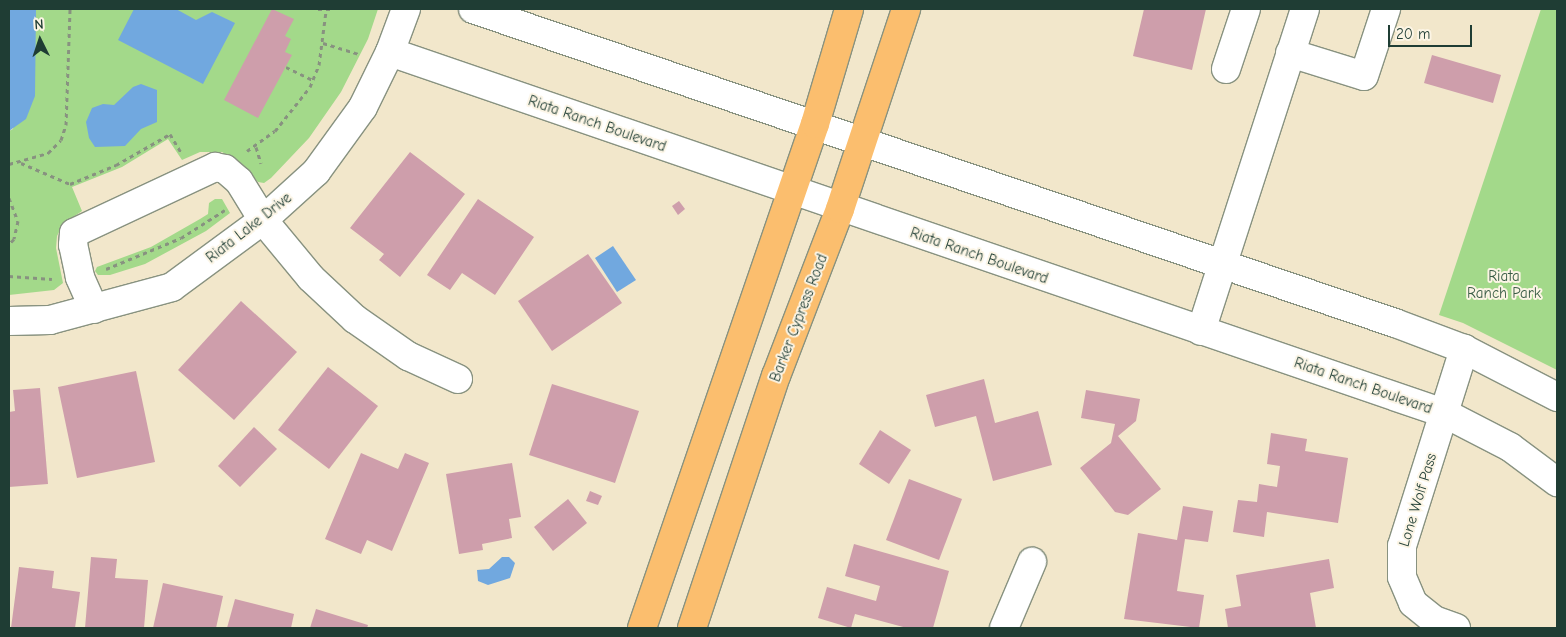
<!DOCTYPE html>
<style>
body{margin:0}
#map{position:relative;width:1566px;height:637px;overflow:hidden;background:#f2e7cb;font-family:"Comic Neue",sans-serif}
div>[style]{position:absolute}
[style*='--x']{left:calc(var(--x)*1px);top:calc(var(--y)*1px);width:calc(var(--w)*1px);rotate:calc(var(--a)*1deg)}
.green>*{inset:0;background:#a3d98a}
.water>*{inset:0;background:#71a8df}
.building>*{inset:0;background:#ce9eab}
.path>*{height:3px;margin-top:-1.5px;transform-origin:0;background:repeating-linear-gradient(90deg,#889280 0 4px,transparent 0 8px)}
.roads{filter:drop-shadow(1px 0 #889280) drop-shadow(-1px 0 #889280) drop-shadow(0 1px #889280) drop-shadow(0 -1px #889280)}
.minor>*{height:28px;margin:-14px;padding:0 14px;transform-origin:14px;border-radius:14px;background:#fff}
.major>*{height:28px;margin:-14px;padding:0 14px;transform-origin:14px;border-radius:14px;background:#fbbe6e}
span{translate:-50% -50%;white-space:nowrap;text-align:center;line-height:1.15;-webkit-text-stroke:4px #fcf5e5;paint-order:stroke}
.street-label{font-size:15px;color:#1f3d34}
.park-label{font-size:15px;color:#395c45}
.frame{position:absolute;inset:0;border:10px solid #1f3d34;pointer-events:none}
.north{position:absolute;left:15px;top:15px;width:50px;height:50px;-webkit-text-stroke:4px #fcf5e5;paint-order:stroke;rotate:356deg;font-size:14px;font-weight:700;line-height:20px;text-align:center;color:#1f3d34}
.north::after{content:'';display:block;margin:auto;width:18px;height:22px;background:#1f3d34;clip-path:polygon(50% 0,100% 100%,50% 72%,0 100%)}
.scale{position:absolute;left:1388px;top:25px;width:84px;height:22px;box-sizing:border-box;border:2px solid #1f3d34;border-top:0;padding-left:6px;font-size:15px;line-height:18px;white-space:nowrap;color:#1f3d34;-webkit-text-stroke:4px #fcf5e5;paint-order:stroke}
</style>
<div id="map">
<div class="green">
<i style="clip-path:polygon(36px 9px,378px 9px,368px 39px,341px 92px,309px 138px,271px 178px,264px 183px,258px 182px,242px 164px,222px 152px,200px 152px,182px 160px,168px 139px,122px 167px,72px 187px,82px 211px,63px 224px,57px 236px,56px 248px,63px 283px,54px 290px,9px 295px,9px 131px,13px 129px)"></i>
<i style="clip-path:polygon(1541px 9px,1557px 9px,1557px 370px,1463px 323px,1439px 315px)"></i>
<i style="clip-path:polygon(215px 199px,222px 199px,230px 213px,206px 231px,145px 264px,110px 275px,98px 275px,95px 271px,97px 267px,151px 247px,200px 219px,208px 214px,209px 203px)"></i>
</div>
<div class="water">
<i style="clip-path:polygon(9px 9px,36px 9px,35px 96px,26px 119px,9px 131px)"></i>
<i style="clip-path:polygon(134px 9px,176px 9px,196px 20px,212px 12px,235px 23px,203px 84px,118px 40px)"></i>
<i style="clip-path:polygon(141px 84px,157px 90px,157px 122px,141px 129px,125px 146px,95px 147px,89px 138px,86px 122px,92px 108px,103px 104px,114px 105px,133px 87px)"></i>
<i style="clip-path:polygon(613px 246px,636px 280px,617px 292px,595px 258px)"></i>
<i style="clip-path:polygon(502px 557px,509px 557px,515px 563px,510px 578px,488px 585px,478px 581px,477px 570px,489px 569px)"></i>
</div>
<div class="building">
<i style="clip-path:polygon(272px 9px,294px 19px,285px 36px,291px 39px,285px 52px,292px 55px,258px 118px,224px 100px)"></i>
<i style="clip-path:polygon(1144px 9px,1206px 9px,1192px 70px,1133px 56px)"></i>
<i style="clip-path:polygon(1432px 55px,1501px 75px,1493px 103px,1424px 83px)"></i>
<i style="clip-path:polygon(410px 152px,465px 194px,400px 277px,379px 260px,384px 254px,350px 228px)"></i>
<i style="clip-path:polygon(478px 199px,534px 237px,495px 295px,462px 273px,450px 290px,427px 275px)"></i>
<i style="clip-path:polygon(679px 201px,685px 209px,678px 215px,672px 206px)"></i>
<i style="clip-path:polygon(588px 254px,622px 303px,552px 351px,518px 301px)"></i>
<i style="clip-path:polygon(241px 301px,297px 352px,234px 420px,178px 370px)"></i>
<i style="clip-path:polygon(328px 367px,378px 406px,329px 469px,278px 430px)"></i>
<i style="clip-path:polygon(136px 371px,155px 462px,77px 478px,58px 387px)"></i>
<i style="clip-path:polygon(984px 379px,995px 423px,1038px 411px,1052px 465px,993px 481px,976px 416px,935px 427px,926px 395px)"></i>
<i style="clip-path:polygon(552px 384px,639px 411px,615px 483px,529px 455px)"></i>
<i style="clip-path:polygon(40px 388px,48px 484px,9px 487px,9px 412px,15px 411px,13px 390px)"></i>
<i style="clip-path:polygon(1086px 390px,1140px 399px,1136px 421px,1118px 436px,1161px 489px,1128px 515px,1115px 512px,1080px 468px,1111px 443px,1115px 424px,1081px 418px)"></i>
<i style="clip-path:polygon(254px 427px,277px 449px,240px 487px,218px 466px)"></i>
<i style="clip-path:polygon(880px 430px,911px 450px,889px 484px,859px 464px)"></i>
<i style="clip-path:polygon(1271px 433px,1307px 439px,1305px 451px,1348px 458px,1338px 523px,1267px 512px,1264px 537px,1233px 532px,1238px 500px,1257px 502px,1259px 484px,1277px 487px,1280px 466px,1267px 464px)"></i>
<i style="clip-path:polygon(361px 453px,398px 469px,405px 453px,429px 463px,392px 551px,367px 540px,361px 554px,325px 539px)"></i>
<i style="clip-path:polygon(512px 463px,521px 517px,509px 519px,512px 538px,482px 544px,483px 550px,459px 554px,446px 474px)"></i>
<i style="clip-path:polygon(909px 479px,962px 499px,939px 560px,886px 540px)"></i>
<i style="clip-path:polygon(590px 491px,602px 496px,598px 505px,586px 501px)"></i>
<i style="clip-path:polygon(568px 499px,587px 523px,553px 551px,534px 527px)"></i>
<i style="clip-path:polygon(1183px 506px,1213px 511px,1208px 542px,1185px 539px,1177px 591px,1204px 595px,1199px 628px,1124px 619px,1138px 533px,1177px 540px)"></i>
<i style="clip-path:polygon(854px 544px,949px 571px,933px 628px,907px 628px,855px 614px,851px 628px,818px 618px,827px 587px,876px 601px,880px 586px,845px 576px)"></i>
<i style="clip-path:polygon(91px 557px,117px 559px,115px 578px,148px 580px,144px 628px,85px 628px)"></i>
<i style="clip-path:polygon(1329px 559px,1334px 588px,1310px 593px,1316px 628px,1228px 628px,1225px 609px,1241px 606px,1236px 575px)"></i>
<i style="clip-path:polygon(19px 567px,54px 571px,52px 588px,80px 592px,75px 628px,11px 628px)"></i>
<i style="clip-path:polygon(163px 583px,223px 596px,216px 628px,153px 628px)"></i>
<i style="clip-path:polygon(235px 599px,294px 614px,291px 628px,227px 628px)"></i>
<i style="clip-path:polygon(316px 609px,368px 625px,367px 628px,310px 628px)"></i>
</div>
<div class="path">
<i style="--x:318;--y:9;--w:15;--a:0"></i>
<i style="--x:323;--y:43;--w:37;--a:17"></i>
<i style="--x:286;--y:67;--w:30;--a:26"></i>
<i style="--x:256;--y:147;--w:17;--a:73"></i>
<i style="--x:247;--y:151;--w:34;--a:-36"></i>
<i style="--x:275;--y:131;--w:56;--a:-51.5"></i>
<i style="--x:310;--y:87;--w:24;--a:-68"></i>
<i style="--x:319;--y:65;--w:54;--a:-82.6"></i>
<i style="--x:21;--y:163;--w:53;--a:23.2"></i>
<i style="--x:70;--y:184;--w:50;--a:-22.4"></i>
<i style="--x:116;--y:165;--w:62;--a:-29.9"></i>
<i style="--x:170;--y:134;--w:21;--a:59"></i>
<i style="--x:9;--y:164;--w:41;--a:-15.8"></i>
<i style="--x:48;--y:153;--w:18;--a:-45"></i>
<i style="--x:61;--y:140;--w:16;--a:-72"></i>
<i style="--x:66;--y:125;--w:116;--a:-88"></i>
<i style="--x:9;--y:198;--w:25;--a:69"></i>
<i style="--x:18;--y:221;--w:18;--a:103"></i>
<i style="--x:14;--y:239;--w:7;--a:135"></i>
<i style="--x:106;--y:269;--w:81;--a:-22.5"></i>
<i style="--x:181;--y:238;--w:52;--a:-32.5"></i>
<i style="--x:9;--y:276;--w:43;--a:4"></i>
</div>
<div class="roads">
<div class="minor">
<i style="--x:473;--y:9;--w:974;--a:18.81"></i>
<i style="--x:1395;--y:323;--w:74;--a:20.6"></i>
<i style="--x:1464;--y:349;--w:105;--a:27.3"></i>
<i style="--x:390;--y:52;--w:1116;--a:18.92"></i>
<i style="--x:1446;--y:414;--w:72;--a:27.3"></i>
<i style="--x:1510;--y:447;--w:59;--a:36.7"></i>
<i style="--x:1290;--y:53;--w:77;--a:17.3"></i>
<i style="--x:1364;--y:76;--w:71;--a:-71.8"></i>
<i style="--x:1226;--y:69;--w:63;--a:-71.6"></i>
<i style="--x:94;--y:309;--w:35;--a:-114"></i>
<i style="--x:80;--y:277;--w:33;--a:-102"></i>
<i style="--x:73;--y:245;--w:12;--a:-85"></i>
<i style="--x:74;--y:233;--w:156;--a:-25.1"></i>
<i style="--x:215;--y:167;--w:10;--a:11"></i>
<i style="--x:225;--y:169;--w:18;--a:41"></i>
<i style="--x:239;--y:181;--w:46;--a:58.4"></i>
<i style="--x:263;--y:220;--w:75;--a:50.4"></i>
<i style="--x:311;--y:278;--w:60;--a:43"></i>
<i style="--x:355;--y:319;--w:65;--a:34.9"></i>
<i style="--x:408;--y:356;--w:55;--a:24.7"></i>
<i style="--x:9;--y:321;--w:41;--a:-1.4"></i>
<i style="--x:50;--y:320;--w:126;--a:-15.1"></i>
<i style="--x:172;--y:287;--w:113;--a:-36.4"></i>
<i style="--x:263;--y:220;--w:72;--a:-42.2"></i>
<i style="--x:316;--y:172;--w:80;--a:-54.1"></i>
<i style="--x:363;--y:107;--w:61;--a:-63.9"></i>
<i style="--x:390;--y:52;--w:46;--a:-69.6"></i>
<i style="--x:1201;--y:331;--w:338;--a:-72.1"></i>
<i style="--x:1004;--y:628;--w:72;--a:-67"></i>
<i style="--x:1456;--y:628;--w:23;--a:-160"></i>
<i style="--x:1434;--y:620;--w:27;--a:-141"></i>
<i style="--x:1413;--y:603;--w:28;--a:-113"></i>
<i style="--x:1402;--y:577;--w:31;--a:-90"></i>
<i style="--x:1402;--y:546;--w:207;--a:-72.5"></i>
</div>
<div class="major">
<i style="--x:642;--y:628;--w:533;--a:-71.06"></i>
<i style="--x:815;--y:124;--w:120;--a:-73.5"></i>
<i style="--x:692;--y:628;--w:266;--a:-71.6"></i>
<i style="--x:776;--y:376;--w:179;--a:-69"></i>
<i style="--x:840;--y:209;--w:211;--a:-71.7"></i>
</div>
</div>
<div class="street-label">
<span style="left:597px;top:124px;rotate:19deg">Riata Ranch Boulevard</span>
<span style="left:249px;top:228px;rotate:-38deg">Riata Lake Drive</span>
<span style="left:979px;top:256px;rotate:19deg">Riata Ranch Boulevard</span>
<span style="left:799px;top:318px;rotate:-69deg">Barker Cypress Road</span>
<span style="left:1363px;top:386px;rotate:19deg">Riata Ranch Boulevard</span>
<span style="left:1418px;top:500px;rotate:-73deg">Lone Wolf Pass</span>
</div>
<div class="park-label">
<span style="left:1504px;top:285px">Riata<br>Ranch Park</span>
</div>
<div class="frame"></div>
<div class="north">N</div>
<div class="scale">20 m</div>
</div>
